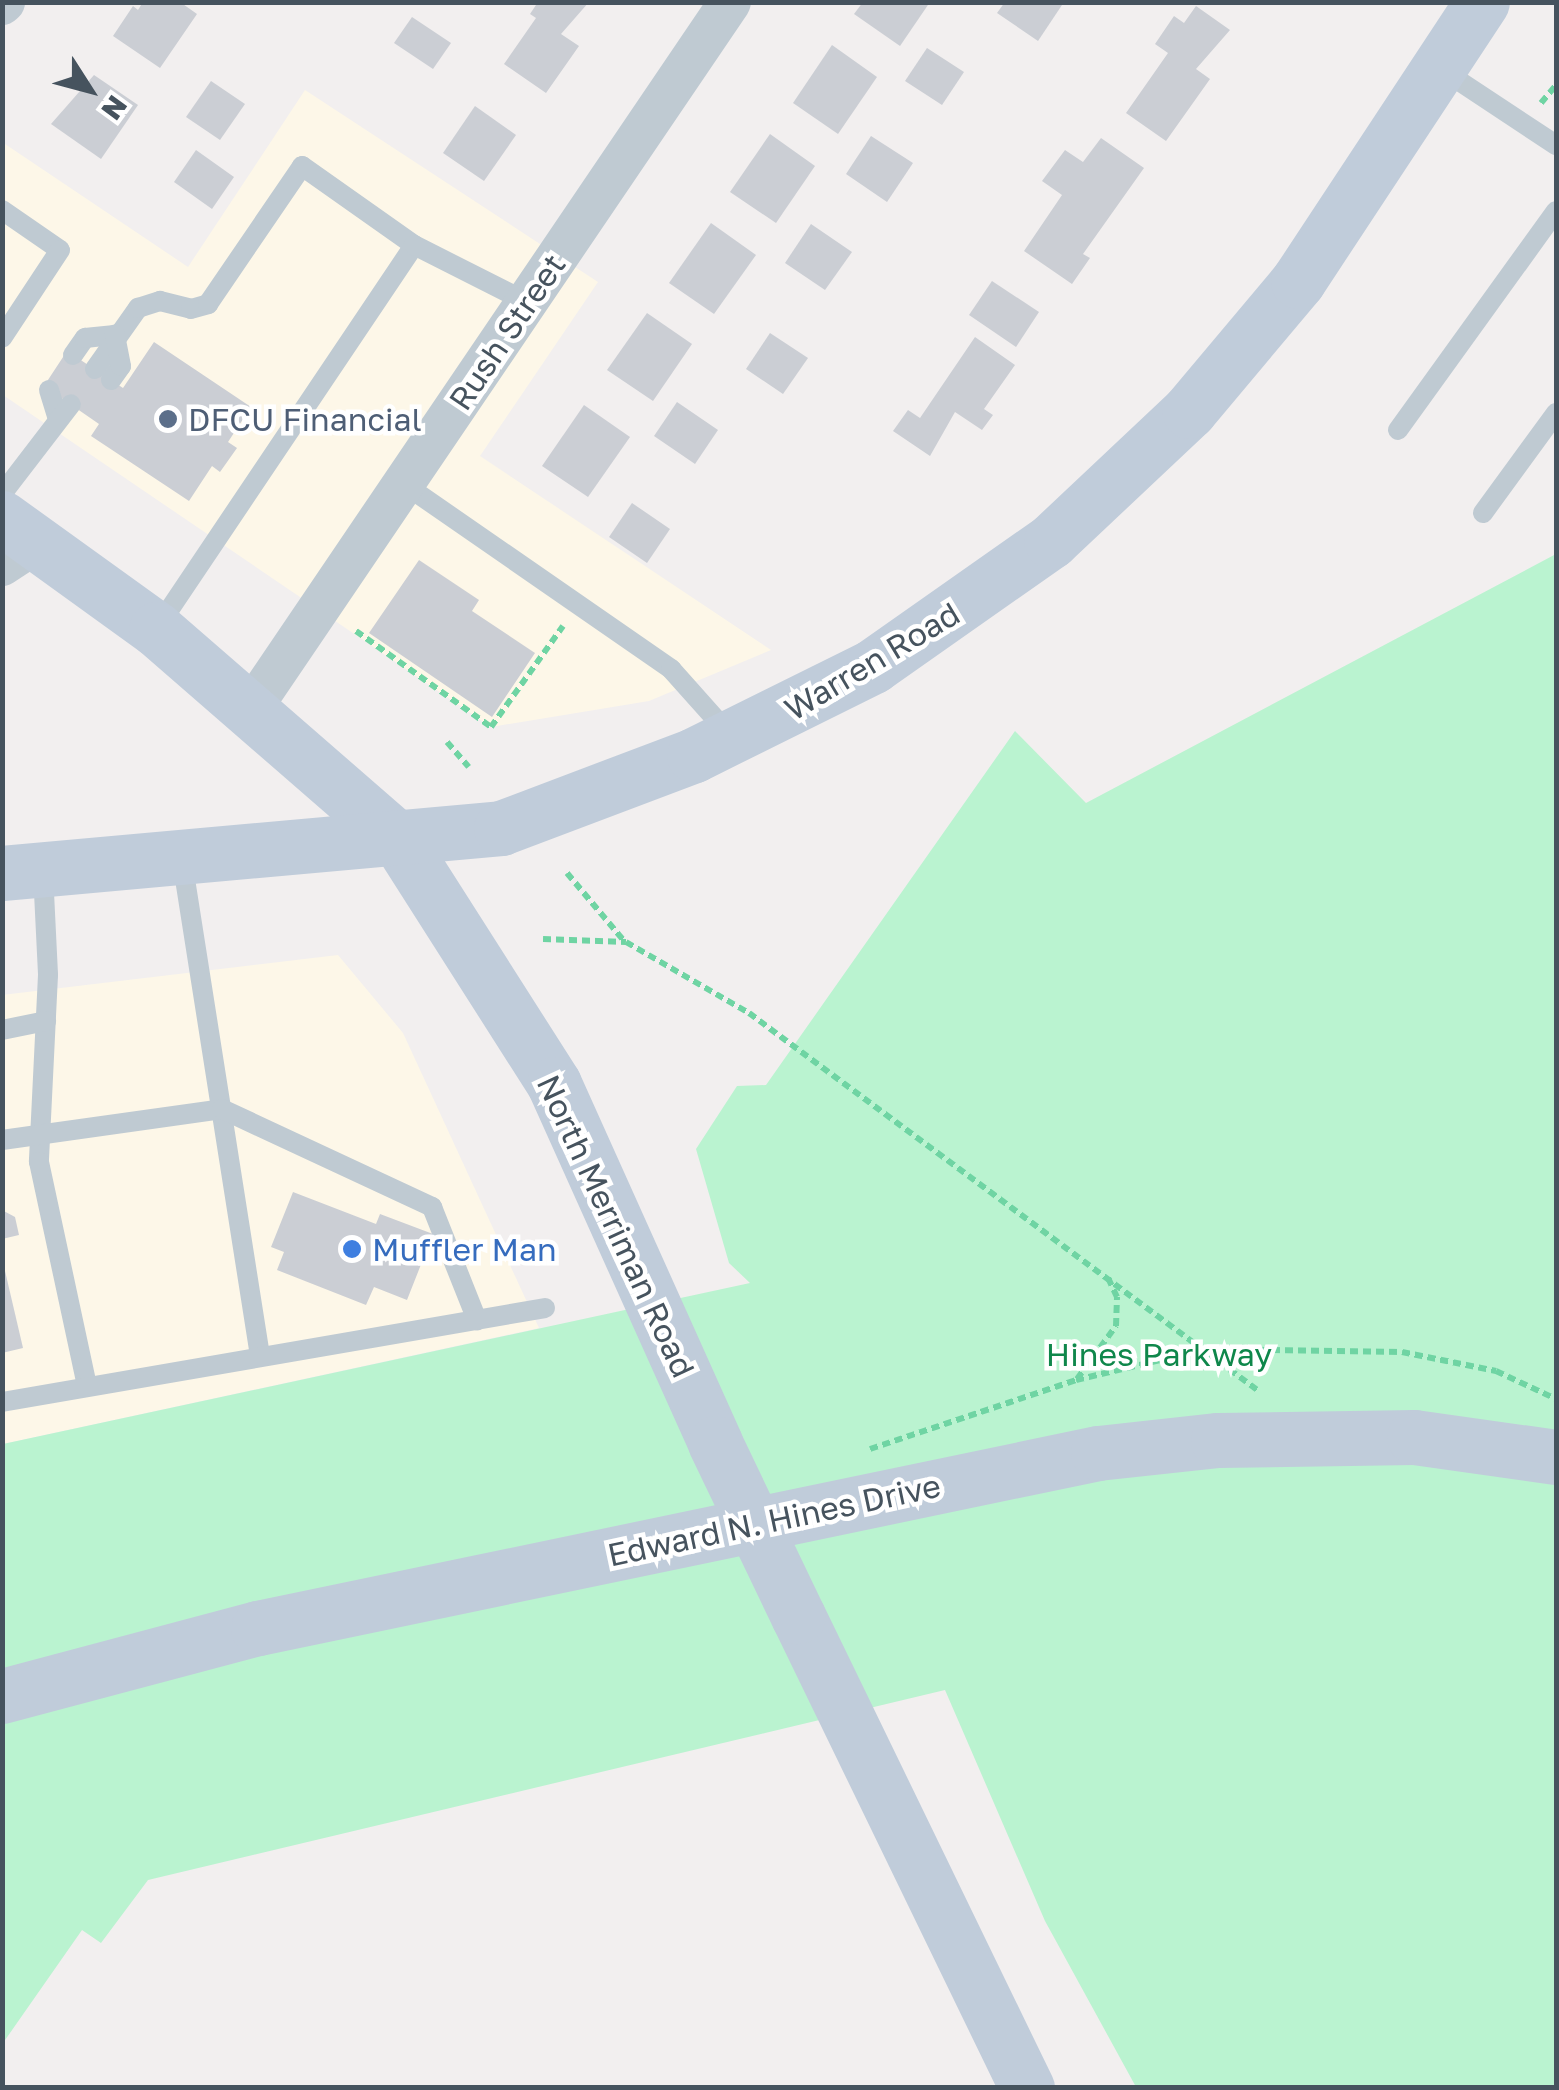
<!DOCTYPE html>
<style>
body{margin:0}
#map{position:relative;width:1559px;height:2090px;overflow:hidden;background:#f2efef;font-family:"Golos Text",sans-serif}
div>[style]{position:absolute}
[style*='--x']{left:calc(var(--x)*1px);top:calc(var(--y)*1px);width:calc(var(--w)*1px);rotate:calc(var(--a)*1deg)}
.commercial>*{inset:0;background:#fdf7e8}
.green>*{inset:0;background:#baf3d0}
.building>*{inset:0;background:#cbced4}
.path>*{height:6px;margin-top:-3px;transform-origin:0;background:repeating-linear-gradient(90deg,#6fd4a3 0 8px,transparent 0 13px)}
.lane>*{height:20px;margin:-10px;padding:0 10px;transform-origin:10px;border-radius:10px;background:#bfcad2}
.street>*{height:42px;margin:-21px;padding:0 21px;transform-origin:21px;border-radius:21px;background:#bfcad2}
.secondary>*{height:55px;margin:-27.5px;padding:0 27.5px;transform-origin:27.5px;border-radius:27.5px;background:#c0ccda}
.secondary-bridge>*{height:55px;margin:-27.5px;padding:0 27.5px;transform-origin:27.5px;border-radius:27.5px;background:#c0ccda}
.dots>*{width:28px;height:28px;translate:-50% -50%;box-sizing:border-box;border:5px solid #fff;border-radius:50%}
span{translate:-50% -50%;white-space:nowrap;text-align:center;line-height:1.15;-webkit-text-stroke:9px #fff;paint-order:stroke}
.street-label{font-size:32px;color:#46535e}
.service-label{font-size:32px;color:#4e5e75}
.left{translate:0 -50%;text-align:left}
.shop-label{font-size:32px;color:#366cbe}
.park-label{font-size:32px;color:#0f874b}
.frame{position:absolute;inset:0;border:5px solid #46535e;pointer-events:none}
.north{position:absolute;left:40px;top:40px;width:100px;height:100px;-webkit-text-stroke:8px #fff;paint-order:stroke;rotate:126deg;font-size:28px;font-weight:700;line-height:40px;text-align:center;color:#46535e}
.north::after{content:'';display:block;margin:auto;width:35px;height:45px;background:#46535e;clip-path:polygon(50% 0,100% 100%,50% 72%,0 100%)}
</style>
<div id="map">
<div class="commercial">
<i style="clip-path:polygon(305px 90px,598px 282px,480px 456px,771px 650px,649px 701px,491px 727px,3px 395px,2px 142px,188px 267px)"></i>
<i style="clip-path:polygon(338px 955px,403px 1033px,539px 1328px,3px 1444px,2px 995px)"></i>
</div>
<div class="green">
<i style="clip-path:polygon(1556px 554px,1556px 2087px,1136px 2087px,1045px 1921px,945px 1690px,148px 1880px,101px 1943px,82px 1930px,3px 2043px,3px 1444px,750px 1283px,729px 1263px,696px 1149px,737px 1086px,766px 1085px,1015px 731px,1086px 803px)"></i>
</div>
<div class="building">
<i style="clip-path:polygon(143px 2px,180px 2px,197px 14px,160px 68px,113px 36px,133px 6px,138px 10px)"></i>
<i style="clip-path:polygon(538px 2px,589px 2px,561px 34px,579px 46px,546px 93px,504px 64px,536px 18px,530px 14px)"></i>
<i style="clip-path:polygon(863px 2px,930px 2px,900px 46px,854px 14px)"></i>
<i style="clip-path:polygon(1005px 2px,1064px 2px,1038px 41px,997px 13px)"></i>
<i style="clip-path:polygon(1196px 6px,1230px 30px,1196px 69px,1210px 79px,1166px 141px,1126px 113px,1168px 53px,1155px 44px,1174px 16px,1184px 23px)"></i>
<i style="clip-path:polygon(412px 17px,451px 43px,433px 69px,394px 43px)"></i>
<i style="clip-path:polygon(832px 45px,877px 77px,838px 134px,793px 103px)"></i>
<i style="clip-path:polygon(927px 48px,964px 72px,942px 105px,905px 81px)"></i>
<i style="clip-path:polygon(94px 75px,138px 105px,101px 159px,51px 124px)"></i>
<i style="clip-path:polygon(211px 81px,245px 104px,220px 140px,186px 117px)"></i>
<i style="clip-path:polygon(475px 106px,516px 135px,484px 181px,443px 153px)"></i>
<i style="clip-path:polygon(770px 134px,815px 166px,776px 223px,730px 192px)"></i>
<i style="clip-path:polygon(871px 136px,913px 163px,887px 202px,846px 174px)"></i>
<i style="clip-path:polygon(1101px 138px,1144px 168px,1083px 254px,1090px 258px,1072px 284px,1024px 251px,1062px 195px,1042px 181px,1065px 150px,1083px 162px)"></i>
<i style="clip-path:polygon(196px 150px,234px 177px,212px 209px,174px 182px)"></i>
<i style="clip-path:polygon(711px 223px,756px 255px,714px 314px,669px 283px)"></i>
<i style="clip-path:polygon(811px 224px,852px 252px,825px 290px,785px 263px)"></i>
<i style="clip-path:polygon(992px 281px,1039px 312px,1016px 347px,969px 315px)"></i>
<i style="clip-path:polygon(647px 313px,692px 344px,653px 401px,607px 370px)"></i>
<i style="clip-path:polygon(770px 333px,808px 358px,783px 394px,746px 369px)"></i>
<i style="clip-path:polygon(975px 337px,1015px 365px,984px 409px,993px 415px,982px 430px,955px 412px,930px 456px,893px 431px,908px 410px,920px 418px)"></i>
<i style="clip-path:polygon(154px 342px,251px 407px,228px 442px,237px 448px,220px 472px,212px 466px,189px 501px,91px 436px,99px 424px,44px 386px,67px 351px,123px 388px)"></i>
<i style="clip-path:polygon(677px 402px,718px 430px,695px 464px,654px 436px)"></i>
<i style="clip-path:polygon(584px 405px,630px 437px,588px 497px,542px 466px)"></i>
<i style="clip-path:polygon(632px 503px,670px 529px,647px 563px,609px 537px)"></i>
<i style="clip-path:polygon(419px 560px,479px 600px,472px 611px,535px 653px,492px 717px,369px 633px)"></i>
<i style="clip-path:polygon(293px 1192px,376px 1224px,380px 1214px,433px 1234px,407px 1300px,374px 1287px,366px 1305px,277px 1270px,284px 1252px,271px 1247px)"></i>
<i style="clip-path:polygon(2px 1210px,15px 1217px,19px 1235px,2px 1239px)"></i>
<i style="clip-path:polygon(2px 1258px,23px 1348px,2px 1353px)"></i>
</div>
<div class="path">
<i style="--x:1541;--y:103;--w:23;--a:-50"></i>
<i style="--x:356;--y:631;--w:166;--a:35.4"></i>
<i style="--x:491;--y:727;--w:124;--a:-54.5"></i>
<i style="--x:447;--y:742;--w:33;--a:49"></i>
<i style="--x:567;--y:873;--w:90;--a:50"></i>
<i style="--x:543;--y:939;--w:83;--a:2.1"></i>
<i style="--x:626;--y:942;--w:142;--a:30"></i>
<i style="--x:749;--y:1013;--w:636;--a:36.56"></i>
<i style="--x:1077;--y:1379;--w:66;--a:-53.7"></i>
<i style="--x:1116;--y:1326;--w:29;--a:-88"></i>
<i style="--x:1117;--y:1297;--w:23;--a:-115"></i>
<i style="--x:870;--y:1449;--w:217;--a:-18.5"></i>
<i style="--x:1076;--y:1380;--w:135;--a:-13.3"></i>
<i style="--x:1207;--y:1349;--w:195;--a:0.9"></i>
<i style="--x:1402;--y:1352;--w:96;--a:11.4"></i>
<i style="--x:1496;--y:1371;--w:66;--a:25"></i>
</div>
<div class="lane">
<i style="--x:1441;--y:69;--w:138;--a:33.5"></i>
<i style="--x:2;--y:210;--w:70;--a:34.6"></i>
<i style="--x:60;--y:250;--w:105;--a:123.4"></i>
<i style="--x:73;--y:355;--w:21;--a:-55"></i>
<i style="--x:85;--y:338;--w:30;--a:-6"></i>
<i style="--x:95;--y:369;--w:75;--a:-54.8"></i>
<i style="--x:138;--y:308;--w:23;--a:-18"></i>
<i style="--x:160;--y:301;--w:32;--a:14"></i>
<i style="--x:191;--y:309;--w:18;--a:-16"></i>
<i style="--x:208;--y:304;--w:167;--a:-55.7"></i>
<i style="--x:302;--y:166;--w:137;--a:35.2"></i>
<i style="--x:111;--y:380;--w:17;--a:-54"></i>
<i style="--x:121;--y:366;--w:32;--a:-101"></i>
<i style="--x:49;--y:390;--w:31;--a:73"></i>
<i style="--x:1398;--y:430;--w:270;--a:-54.2"></i>
<i style="--x:404;--y:484;--w:325;--a:34.7"></i>
<i style="--x:671;--y:669;--w:86;--a:48.3"></i>
<i style="--x:2;--y:494;--w:113;--a:-52.5"></i>
<i style="--x:1483;--y:513;--w:124;--a:-53.9"></i>
<i style="--x:157;--y:628;--w:461;--a:-56.1"></i>
<i style="--x:414;--y:245;--w:127;--a:26.8"></i>
<i style="--x:182;--y:860;--w:502;--a:81.06"></i>
<i style="--x:43;--y:872;--w:103;--a:87.2"></i>
<i style="--x:48;--y:975;--w:187;--a:92.8"></i>
<i style="--x:39;--y:1162;--w:229;--a:77.9"></i>
<i style="--x:2;--y:1030;--w:45;--a:-11.6"></i>
<i style="--x:2;--y:1140;--w:222;--a:-8"></i>
<i style="--x:222;--y:1109;--w:232;--a:25"></i>
<i style="--x:432;--y:1207;--w:122;--a:68.3"></i>
<i style="--x:2;--y:1402;--w:551;--a:-9.82"></i>
</div>
<div class="street">
<i style="--x:2;--y:4;--w:3;--a:-45"></i>
<i style="--x:2;--y:565;--w:42;--a:-33.3"></i>
<i style="--x:250;--y:710;--w:855;--a:-55.86"></i>
</div>
<div class="secondary">
<i style="--x:2;--y:518;--w:190;--a:35.8"></i>
<i style="--x:156;--y:629;--w:320;--a:41"></i>
<i style="--x:398;--y:839;--w:290;--a:57.5"></i>
<i style="--x:554;--y:1084;--w:393;--a:65.8"></i>
<i style="--x:2;--y:873;--w:501;--a:-5.15"></i>
<i style="--x:501;--y:828;--w:206;--a:-20.7"></i>
<i style="--x:694;--y:755;--w:200;--a:-26.4"></i>
<i style="--x:873;--y:666;--w:218;--a:-35.1"></i>
<i style="--x:1051;--y:541;--w:190;--a:-43.3"></i>
<i style="--x:1189;--y:411;--w:170;--a:-50"></i>
<i style="--x:1298;--y:281;--w:334;--a:-56.6"></i>
<i style="--x:798;--y:1616;--w:525;--a:64.12"></i>
<i style="--x:2;--y:1696;--w:265;--a:-14.9"></i>
<i style="--x:258;--y:1628;--w:858;--a:-11.77"></i>
<i style="--x:1098;--y:1453;--w:121;--a:-6.2"></i>
<i style="--x:1218;--y:1440;--w:196;--a:-0.9"></i>
<i style="--x:1414;--y:1437;--w:143;--a:8"></i>
</div>
<div class="secondary-bridge">
<i style="--x:715;--y:1443;--w:192;--a:64.4"></i>
</div>
<div class="dots">
<i style="left:168px;top:419px;background:#5c6f8a"></i>
<i style="left:352px;top:1249px;background:#3f7fe0"></i>
</div>
<div class="street-label">
<span style="left:507px;top:332px;rotate:-56deg">Rush Street</span>
<span style="left:872px;top:661px;rotate:-31deg">Warren Road</span>
<span style="left:616px;top:1226px;rotate:65deg">North Merriman Road</span>
<span style="left:774px;top:1520px;rotate:-12deg">Edward N. Hines Drive</span>
</div>
<div class="service-label">
<span class="left" style="left:188px;top:419px">DFCU Financial</span>
</div>
<div class="shop-label">
<span class="left" style="left:372px;top:1249px">Muffler Man</span>
</div>
<div class="park-label">
<span style="left:1159px;top:1354px">Hines Parkway</span>
</div>
<div class="frame"></div>
<div class="north">N</div>
</div>
